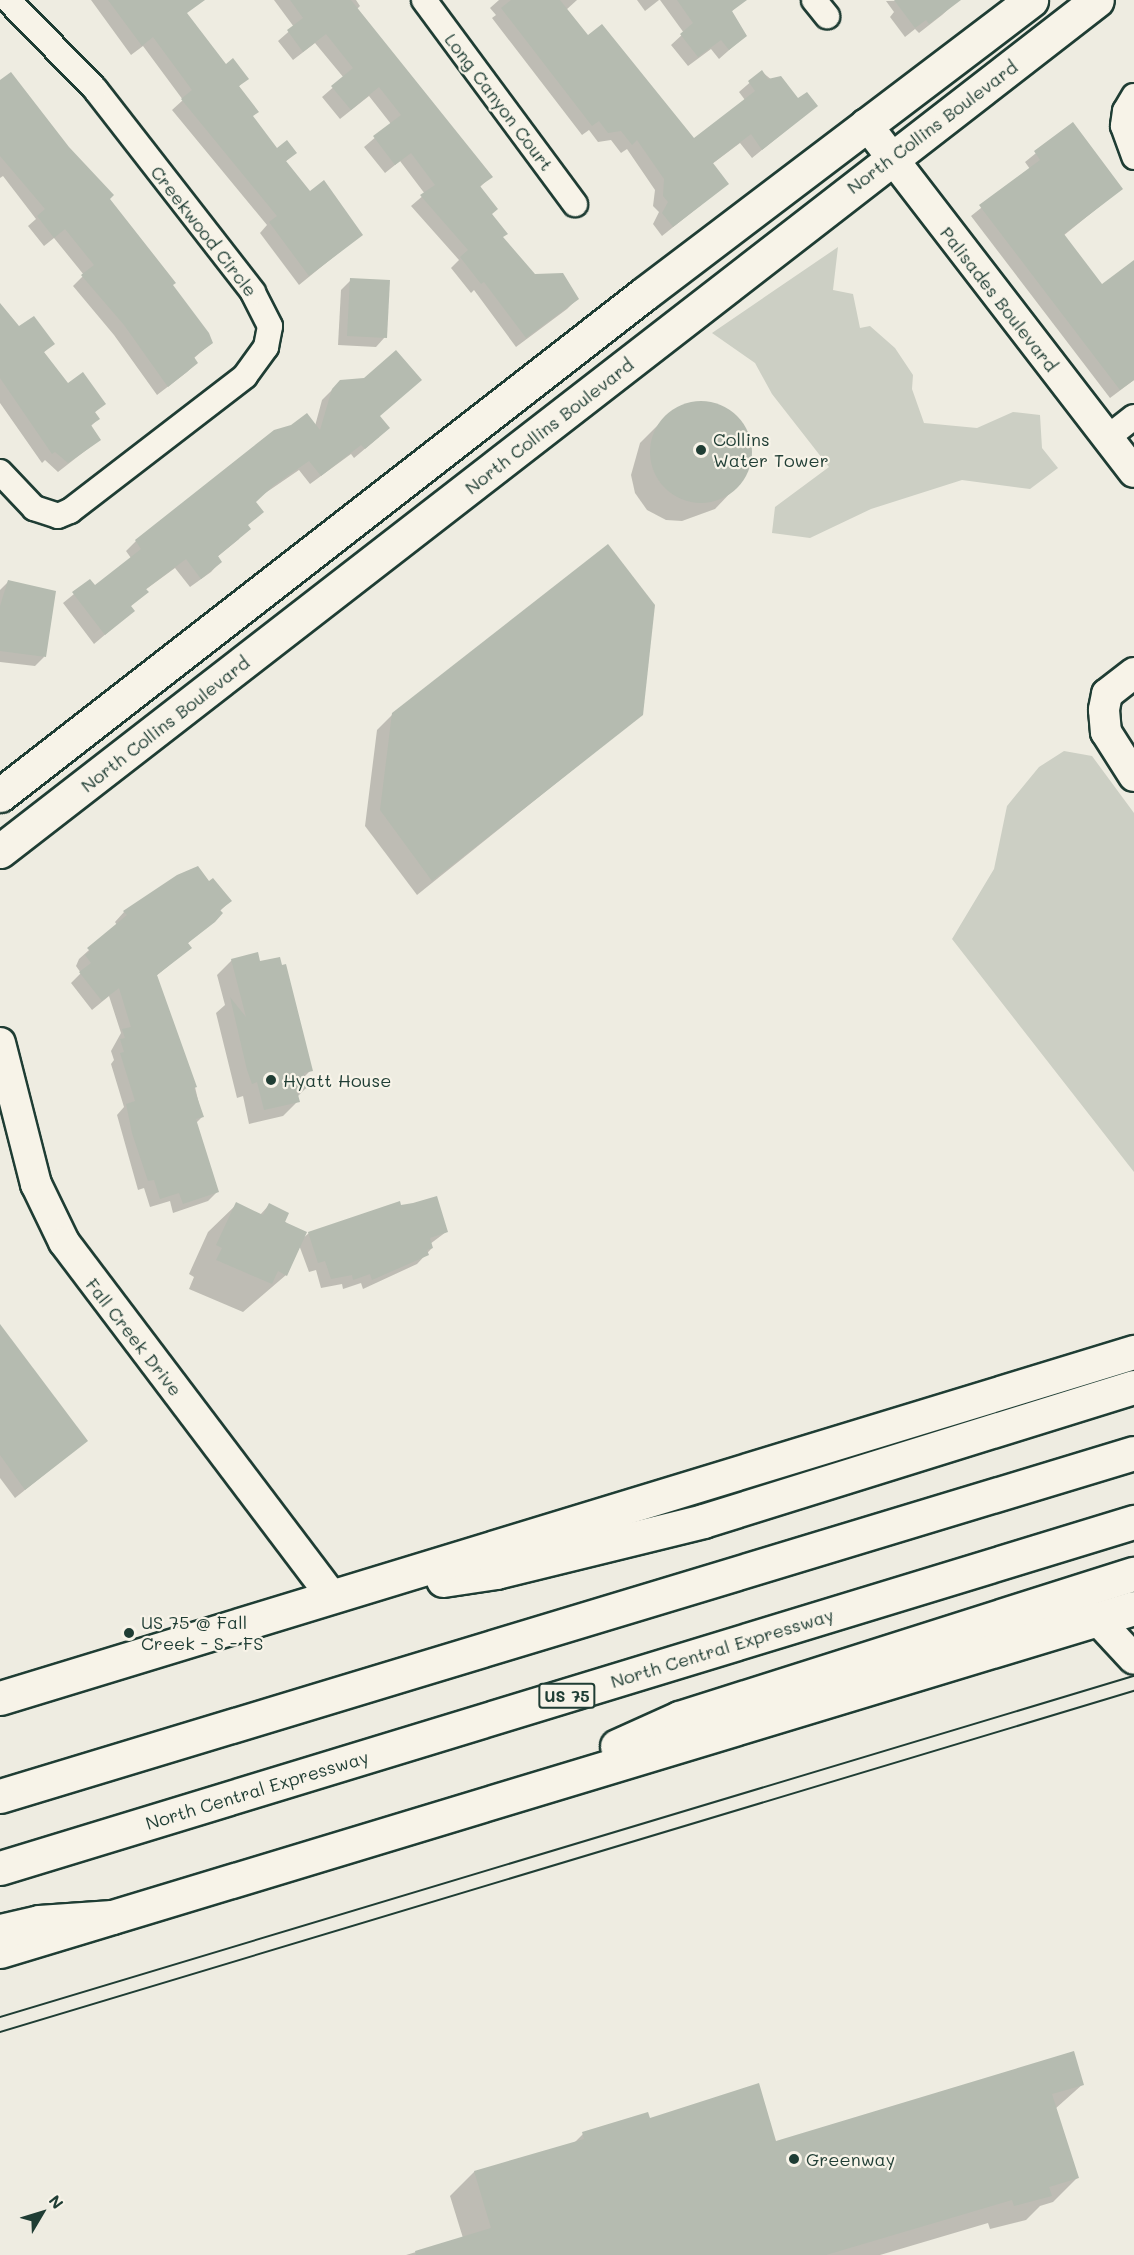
<!DOCTYPE html>
<style>
body{margin:0}
#map{position:relative;width:1134px;height:2255px;overflow:hidden;background:#eeece1;font-family:Mali,sans-serif}
div>[style]{position:absolute}
[style*='--x']{left:calc(var(--x)*1px);top:calc(var(--y)*1px);width:calc(var(--w)*1px);rotate:calc(var(--a)*1deg)}
.green>*{inset:0;background:#cccfc4}
.shadow>*{inset:0;background:#0003}
.building>*{inset:0;background:#b5bbb0}
.round{border-radius:50%}
.roads{filter:drop-shadow(2px 0 #1f3d34) drop-shadow(-2px 0 #1f3d34) drop-shadow(0 2px #1f3d34) drop-shadow(0 -2px #1f3d34)}
.minor>*{height:24px;margin:-12px;padding:0 12px;transform-origin:12px;border-radius:12px;background:#f7f3e8}
.tertiary>*{height:30px;margin:-15px;padding:0 15px;transform-origin:15px;border-radius:15px;background:#f7f3e8}
.secondary>*{height:33px;margin:-16.5px;padding:0 16.5px;transform-origin:16.5px;border-radius:16.5px;background:#f7f3e8}
.motorway>*{height:33px;margin:-16.5px;padding:0 16.5px;transform-origin:16.5px;border-radius:16.5px;background:#f7f3e8}
.tram>*{height:1.5px;margin:-0.75px;padding:0 0.75px;transform-origin:0.75px;border-radius:0.75px;background:#1f3d34}
.dots>*{width:16px;height:16px;translate:-50% -50%;box-sizing:border-box;border:3px solid #f7f3e8;border-radius:50%}
span{translate:-50% -50%;white-space:nowrap;text-align:center;line-height:1.15;-webkit-text-stroke:4.5px #f7f3e8;paint-order:stroke}
.shield-label span{padding:2px 4px;background:#f7f3e8;border:2px solid;border-radius:4px;-webkit-text-stroke-width:0}
.shield-label{font-size:16px;color:#1f3d34;font-weight:700}
.street-label{font-size:18px;color:#1f3d34}
.poi-label{font-size:18px;color:#1f3d34}
.left{translate:0 -50%;text-align:left}
.north{position:absolute;left:12px;top:2183px;width:60px;height:60px;-webkit-text-stroke:4px #f7f3e8;paint-order:stroke;rotate:52deg;font-size:16px;font-weight:700;line-height:24px;text-align:center;color:#1f3d34}
.north::after{content:'';display:block;margin:auto;width:21px;height:27px;background:#1f3d34;clip-path:polygon(50% 0,100% 100%,50% 72%,0 100%)}
</style>
<div id="map">
<div class="green">
<i style="clip-path:polygon(838px 247px,833px 290px,853px 294px,860px 328px,870px 326px,895px 348px,913px 375px,912px 389px,924px 423px,977px 428px,1013px 412px,1040px 415px,1042px 448px,1058px 468px,1030px 489px,962px 480px,871px 509px,810px 538px,772px 533px,775px 507px,829px 467px,772px 394px,755px 363px,712px 333px)"></i>
<i style="clip-path:polygon(1064px 751px,1092px 756px,1134px 813px,1134px 1172px,952px 939px,994px 869px,1007px 806px,1039px 767px)"></i>
</div>
<div class="shadow">
<i style="clip-path:polygon(91px 0,188px 0,186px 14px,226px 66px,247px 78px,238px 87px,252px 117px,277px 150px,295px 153px,285px 162px,309px 193px,358px 237px,299px 285px,260px 233px,267px 225px,172px 110px,183px 100px,143px 46px,131px 55px)"></i>
<i style="clip-path:polygon(274px 0,356px 0,360px 6px,356px 10px,491px 176px,480px 187px,502px 237px,534px 275px,577px 299px,567px 309px,516px 347px,474px 290px,471px 293px,451px 268px,459px 260px,411px 206px,425px 194px,400px 161px,385px 173px,364px 147px,391px 124px,369px 96px,340px 119px,322px 97px,344px 78px,315px 43px,293px 60px,278px 41px,294px 27px)"></i>
<i style="clip-path:polygon(499px 0,577px 0,566px 10px,588px 37px,693px 140px,745px 100px,739px 92px,762px 72px,798px 101px,816px 106px,752px 158px,740px 143px,712px 164px,727px 184px,662px 236px,653px 224px,659px 212px,653px 206px,655px 190px,627px 149px,621px 153px,611px 140px,598px 142px,589px 130px,582px 135px,492px 18px,496px 15px,490px 8px)"></i>
<i style="clip-path:polygon(637px 0,659px 0,645px 11px)"></i>
<i style="clip-path:polygon(660px 0,736px 0,739px 4px,731px 12px,745px 36px,719px 59px,711px 49px,688px 66px,671px 45px,684px 33px)"></i>
<i style="clip-path:polygon(948px 0,952px 6px,942px 15px,919px 33px,915px 29px,905px 37px,890px 17px,894px 12px,886px 1px)"></i>
<i style="clip-path:polygon(0 82px,108px 199px,212px 342px,193px 359px,196px 363px,187px 372px,157px 395px,114px 335px,73px 286px,84px 275px,54px 238px,44px 246px,28px 226px,36px 219px,3px 176px,0 178px)"></i>
<i style="clip-path:polygon(1072px 124px,1121px 189px,1063px 236px,1101px 286px,1134px 261px,1134px 380px,1110px 398px,971px 216px,1030px 169px,1025px 162px)"></i>
<i style="clip-path:polygon(351px 280px,385px 337px,376px 347px,338px 345px,341px 290px)"></i>
<i style="clip-path:polygon(0 305px,19px 328px,53px 343px,43px 353px,67px 385px,104px 403px,94px 413px,98px 419px,90px 427px,99px 440px,58px 472px,45px 460px,42px 463px,0 403px)"></i>
<i style="clip-path:polygon(341px 381px,378px 416px,379px 437px,354px 458px,351px 454px,310px 484px,299px 470px,261px 496px,254px 503px,239px 539px,217px 557px,220px 562px,211px 572px,190px 587px,175px 568px,145px 590px,130px 607px,133px 611px,94px 644px,63px 603px,90px 581px,94px 587px,131px 558px,126px 551px,136px 541px,274px 431px,315px 426px,322px 400px)"></i>
<i style="clip-path:polygon(693px 402px,718px 405px,729px 411px,747px 433px,749px 461px,735px 488px,715px 509px,682px 521px,666px 520px,647px 510px,635px 493px,631px 475px,640px 443px,672px 411px)"></i>
<i style="clip-path:polygon(8px 582px,44px 657px,35px 666px,0 662px,0 590px)"></i>
<i style="clip-path:polygon(393px 714px,642px 714px,417px 895px,365px 826px,377px 730px)"></i>
<i style="clip-path:polygon(177px 877px,209px 883px,230px 901px,187px 944px,190px 948px,156px 976px,195px 1087px,202px 1117px,196px 1123px,217px 1192px,208px 1201px,173px 1213px,170px 1201px,150px 1207px,144px 1188px,138px 1190px,117px 1115px,124px 1107px,111px 1064px,114px 1060px,111px 1051px,121px 1033px,109px 996px,92px 1010px,71px 983px,81px 973px,76px 966px,79px 959px,117px 925px,115px 922px,124px 912px)"></i>
<i style="clip-path:polygon(232px 960px,281px 967px,311px 1070px,303px 1078px,306px 1088px,297px 1097px,298px 1101px,283px 1116px,249px 1124px,243px 1096px,237px 1098px,216px 1013px,225px 1005px,217px 975px)"></i>
<i style="clip-path:polygon(237px 1204px,260px 1215px,269px 1205px,302px 1239px,309px 1233px,400px 1206px,446px 1232px,430px 1244px,432px 1248px,417px 1264px,363px 1289px,361px 1283px,343px 1289px,342px 1284px,321px 1288px,316px 1270px,309px 1272px,299px 1245px,286px 1275px,243px 1312px,189px 1289px,194px 1277px,189px 1274px,208px 1232px)"></i>
<i style="clip-path:polygon(0 1326px,86px 1441px,15px 1498px,0 1478px)"></i>
<i style="clip-path:polygon(1083px 2084px,1055px 2109px,1077px 2178px,1053px 2202px,1040px 2206px,1026px 2220px,990px 2229px,988px 2223px,880px 2255px,406px 2255px,463px 2238px,450px 2196px,474px 2172px,573px 2144px,583px 2134px,649px 2120px,775px 2143px)"></i>
</div>
<div class="building">
<i style="clip-path:polygon(108px 0,205px 0,187px 13px,226px 64px,233px 58px,249px 79px,239px 86px,259px 112px,253px 116px,277px 148px,287px 140px,297px 153px,286px 161px,310px 191px,324px 180px,363px 235px,309px 276px,269px 222px,277px 216px,181px 99px,192px 90px,153px 37px,142px 46px)"></i>
<i style="clip-path:polygon(290px 0,351px 0,493px 177px,480px 186px,498px 209px,492px 214px,508px 234px,503px 237px,535px 274px,563px 273px,579px 299px,526px 338px,484px 282px,481px 284px,460px 257px,468px 250px,420px 195px,435px 185px,411px 153px,395px 165px,373px 136px,401px 115px,379px 87px,351px 110px,331px 86px,353px 68px,326px 34px,303px 52px,287px 30px,303px 18px)"></i>
<i style="clip-path:polygon(511px 0,560px 0,588px 35px,602px 24px,694px 138px,755px 91px,748px 81px,762px 70px,768px 79px,781px 76px,798px 98px,807px 92px,818px 106px,762px 150px,751px 134px,713px 163px,729px 184px,673px 227px,662px 213px,668px 202px,663px 196px,664px 179px,637px 140px,632px 145px,621px 131px,608px 133px,599px 121px,592px 126px,501px 8px)"></i>
<i style="clip-path:polygon(677px 0,747px 0,732px 11px,747px 36px,729px 50px,721px 40px,698px 57px,680px 34px,693px 23px)"></i>
<i style="clip-path:polygon(894px 0,961px 0,929px 24px,926px 20px,915px 28px)"></i>
<i style="clip-path:polygon(11px 72px,69px 147px,114px 195px,110px 199px,176px 283px,173px 285px,209px 333px,213px 343px,194px 357px,198px 363px,168px 387px,124px 325px,81px 275px,94px 265px,65px 229px,54px 238px,37px 216px,45px 209px,0 156px,0 80px)"></i>
<i style="clip-path:polygon(1073px 122px,1123px 189px,1064px 234px,1102px 284px,1134px 260px,1134px 380px,1120px 390px,979px 205px,1040px 160px,1034px 151px)"></i>
<i style="clip-path:polygon(350px 278px,390px 280px,387px 338px,347px 336px)"></i>
<i style="clip-path:polygon(0 303px,19px 326px,34px 316px,55px 344px,44px 352px,68px 383px,83px 372px,106px 404px,95px 412px,100px 419px,91px 425px,101px 440px,68px 463px,55px 452px,52px 454px,0 378px)"></i>
<i style="clip-path:polygon(396px 350px,422px 380px,380px 416px,390px 428px,365px 449px,361px 445px,321px 476px,309px 461px,273px 486px,256px 502px,264px 512px,248px 525px,251px 529px,218px 556px,222px 562px,201px 579px,186px 559px,146px 589px,149px 592px,131px 606px,135px 611px,105px 635px,72px 592px,90px 579px,95px 585px,141px 549px,135px 540px,274px 430px,291px 425px,307px 413px,320px 430px,332px 389px,340px 380px,364px 378px)"></i>
<i class="round" style="left:650px;top:401px;width:102px;height:102px"></i>
<i style="clip-path:polygon(608px 544px,655px 605px,643px 715px,432px 881px,380px 810px,392px 713px)"></i>
<i style="clip-path:polygon(8px 580px,56px 591px,46px 657px,0 651px,0 606px)"></i>
<i style="clip-path:polygon(198px 866px,209px 881px,213px 878px,232px 901px,220px 910px,223px 913px,215px 922px,188px 943px,192px 948px,157px 975px,197px 1087px,194px 1088px,204px 1117px,196px 1119px,219px 1192px,183px 1204px,179px 1193px,160px 1199px,154px 1180px,148px 1181px,132px 1133px,126px 1104px,135px 1101px,120px 1053px,124px 1052px,120px 1039px,125px 1038px,122px 1029px,131px 1027px,119px 988px,102px 1001px,79px 972px,91px 963px,85px 955px,90px 951px,87px 948px,127px 915px,123px 911px,177px 875px)"></i>
<i style="clip-path:polygon(258px 952px,260px 961px,280px 957px,282px 965px,286px 964px,313px 1071px,304px 1073px,307px 1088px,297px 1091px,300px 1102px,264px 1110px,257px 1082px,252px 1084px,247px 1070px,230px 997px,246px 1017px,231px 959px)"></i>
<i style="clip-path:polygon(437px 1196px,448px 1232px,430px 1238px,433px 1248px,427px 1250px,429px 1255px,372px 1280px,370px 1274px,353px 1280px,352px 1275px,331px 1279px,325px 1261px,318px 1263px,308px 1232px,400px 1201px,401px 1205px,413px 1203px)"></i>
<i style="clip-path:polygon(236px 1202px,263px 1215px,269px 1203px,289px 1213px,285px 1222px,307px 1232px,287px 1276px,278px 1271px,272px 1284px,216px 1260px,222px 1248px,216px 1245px)"></i>
<i style="clip-path:polygon(0 1324px,88px 1441px,25px 1490px,0 1455px)"></i>
<i style="clip-path:polygon(1074px 2051px,1084px 2085px,1052px 2094px,1079px 2178px,1049px 2187px,1052px 2196px,1014px 2206px,1012px 2200px,826px 2255px,416px 2255px,415px 2251px,491px 2228px,474px 2171px,584px 2139px,582px 2132px,648px 2112px,650px 2118px,759px 2083px,776px 2141px)"></i>
</div>
<div class="roads">
<div class="minor">
<i style="--x:424;--y:0;--w:254;--a:53.5"></i>
<i style="--x:814;--y:0;--w:21;--a:51"></i>
<i style="--x:1134;--y:96;--w:17;--a:121"></i>
<i style="--x:1125;--y:111;--w:15;--a:98"></i>
<i style="--x:1123;--y:126;--w:33;--a:70"></i>
<i style="--x:1107;--y:438;--w:34;--a:-38"></i>
<i style="--x:0;--y:472;--w:50;--a:46.6"></i>
<i style="--x:34;--y:508;--w:25;--a:18"></i>
<i style="--x:58;--y:516;--w:13;--a:-23"></i>
<i style="--x:70;--y:511;--w:221;--a:-37.6"></i>
<i style="--x:245;--y:376;--w:36;--a:-54"></i>
<i style="--x:266;--y:347;--w:21;--a:-79"></i>
<i style="--x:270;--y:326;--w:38;--a:-117"></i>
<i style="--x:253;--y:292;--w:257;--a:-127.9"></i>
<i style="--x:95;--y:89;--w:124;--a:-134.3"></i>
</div>
<div class="tertiary">
<i style="--x:866;--y:124;--w:439;--a:52.4"></i>
<i style="--x:1134;--y:673;--w:34;--a:142"></i>
<i style="--x:1107;--y:694;--w:16;--a:101"></i>
<i style="--x:1104;--y:710;--w:22;--a:85"></i>
<i style="--x:1106;--y:732;--w:52;--a:57.5"></i>
<i style="--x:0;--y:1043;--w:146;--a:75.7"></i>
<i style="--x:36;--y:1184;--w:64;--a:64.2"></i>
<i style="--x:64;--y:1242;--w:445;--a:52.9"></i>
<i style="--x:1097;--y:1619;--w:54;--a:47.2"></i>
</div>
<div class="secondary">
<i style="--x:0;--y:795;--w:816;--a:-37.88"></i>
<i style="--x:644;--y:294;--w:486;--a:-37.2"></i>
<i style="--x:0;--y:851;--w:1388;--a:-37.8"></i>
<i style="--x:443;--y:1580;--w:54;--a:-8.6"></i>
<i style="--x:496;--y:1572;--w:213;--a:-13.8"></i>
<i style="--x:703;--y:1521;--w:451;--a:-17.3"></i>
<i style="--x:0;--y:1698;--w:1186;--a:-16.97"></i>
<i style="--x:617;--y:1746;--w:68;--a:-24.3"></i>
<i style="--x:679;--y:1718;--w:477;--a:-17.6"></i>
<i style="--x:0;--y:1951;--w:1185;--a:-16.83"></i>
</div>
<div class="motorway">
<i style="--x:0;--y:1796;--w:1185;--a:-16.83"></i>
<i style="--x:0;--y:1868;--w:1186;--a:-16.97"></i>
<i style="--x:0;--y:1931;--w:40;--a:-13"></i>
<i style="--x:39;--y:1922;--w:73;--a:-3.9"></i>
</div>
</div>
<div class="tram">
<i style="--x:0;--y:2017;--w:1184;--a:-16.74"></i>
<i style="--x:0;--y:2032;--w:1184;--a:-16.74"></i>
</div>
<div class="dots">
<i style="left:701px;top:450px;background:#1f3d34"></i>
<i style="left:271px;top:1080px;background:#1f3d34"></i>
<i style="left:129px;top:1633px;background:#1f3d34"></i>
<i style="left:794px;top:2159px;background:#1f3d34"></i>
</div>
<div class="shield-label">
<span style="left:567px;top:1696px">US 75</span>
</div>
<div class="street-label">
<span style="left:499px;top:102px;rotate:53deg">Long Canyon Court</span>
<span style="left:932px;top:127px;rotate:-37deg">North Collins Boulevard</span>
<span style="left:204px;top:231px;rotate:52deg">Creekwood Circle</span>
<span style="left:999px;top:299px;rotate:52deg">Palisades Boulevard</span>
<span style="left:549px;top:426px;rotate:-38deg">North Collins Boulevard</span>
<span style="left:165px;top:724px;rotate:-38deg">North Collins Boulevard</span>
<span style="left:134px;top:1337px;rotate:52deg">Fall Creek Drive</span>
<span style="left:722px;top:1648px;rotate:-17deg">North Central Expressway</span>
<span style="left:257px;top:1790px;rotate:-17deg">North Central Expressway</span>
</div>
<div class="poi-label">
<span class="left" style="left:713px;top:450px">Collins<br>Water Tower</span>
<span class="left" style="left:283px;top:1080px">Hyatt House</span>
<span class="left" style="left:141px;top:1633px">US 75 @ Fall<br>Creek - S - FS</span>
<span class="left" style="left:806px;top:2159px">Greenway</span>
</div>
<div class="north">N</div>
</div>
